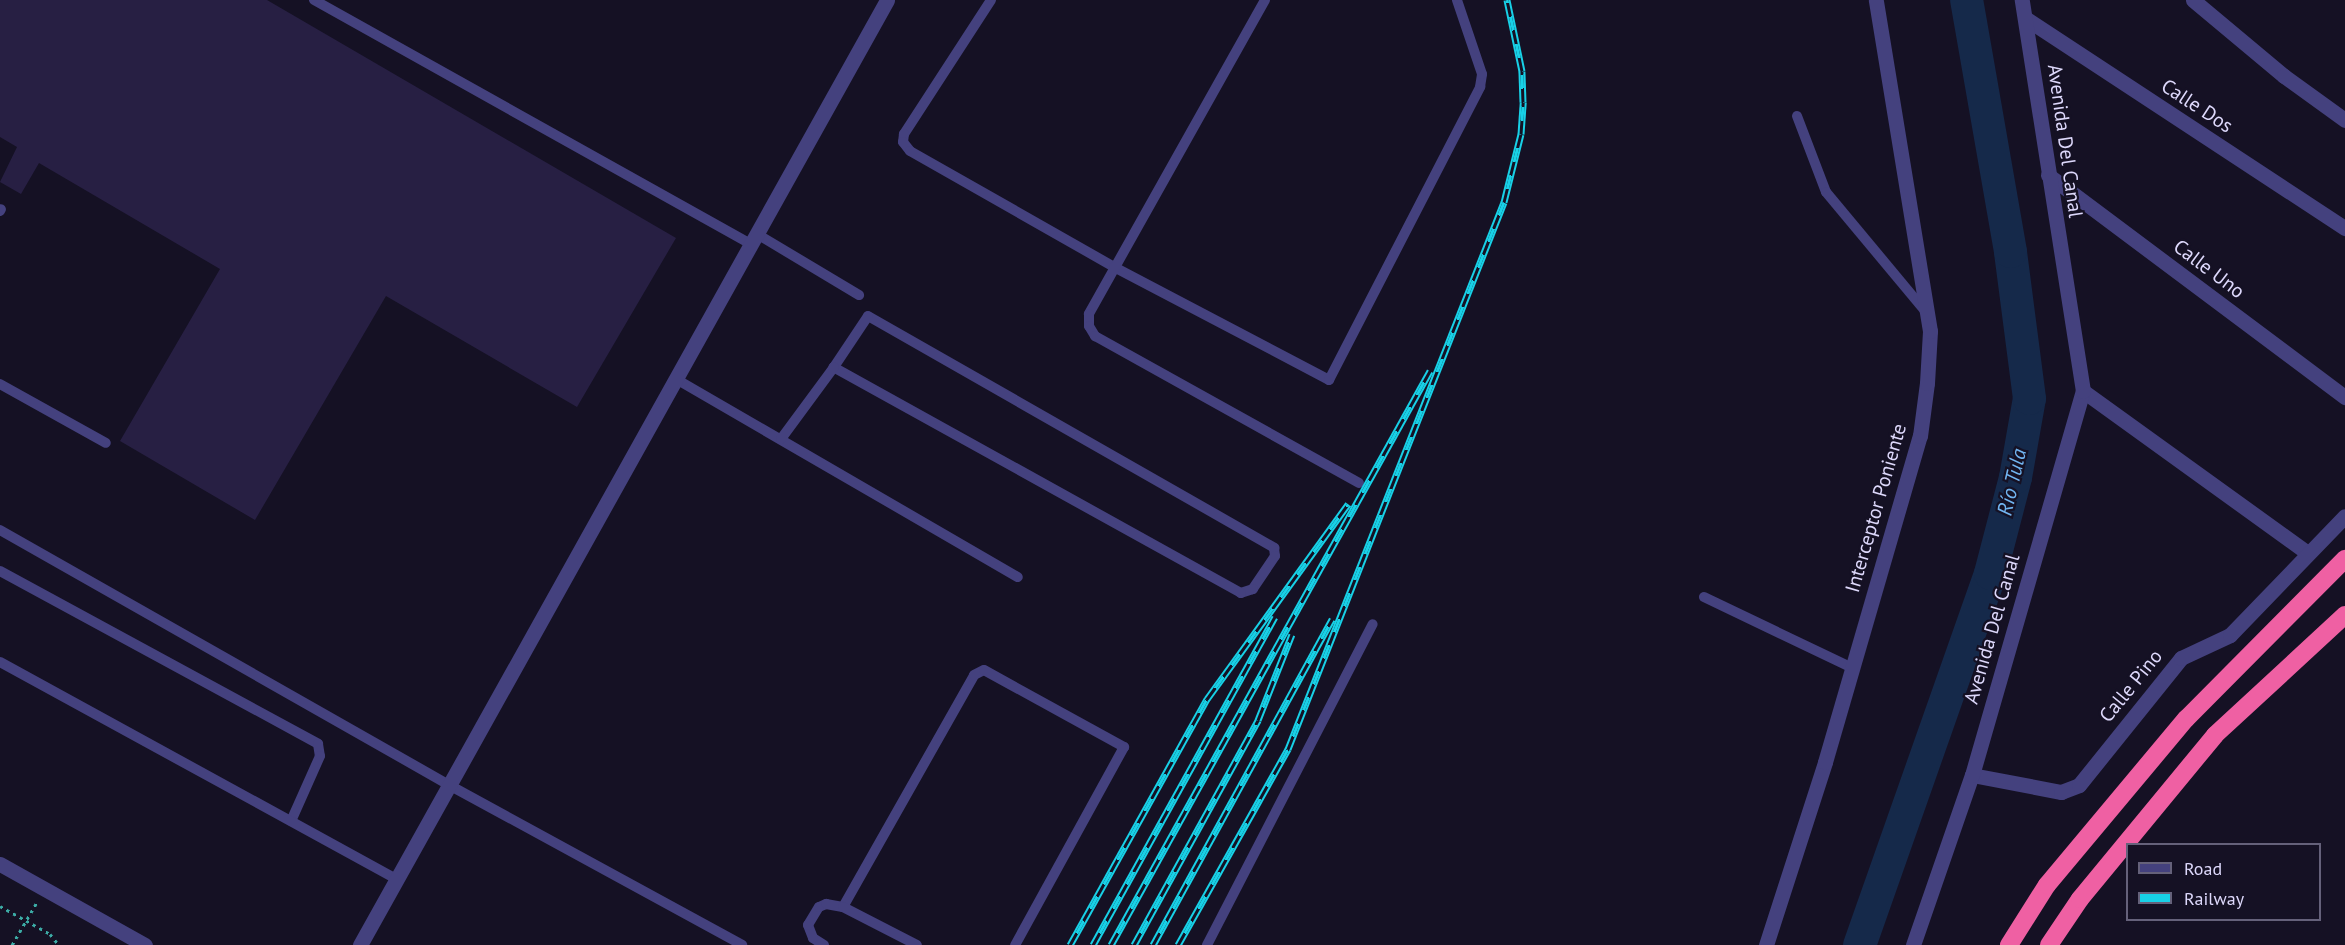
<!DOCTYPE html>
<meta charset="utf-8">
<style>
body{margin:0}
#map{position:relative;width:2345px;height:945px;overflow:hidden;background:#151124;font-family:"PT Sans",sans-serif}
div>[style]{position:absolute}
[style*='--x']{left:calc(var(--x)*1px);top:calc(var(--y)*1px);width:calc(var(--w)*1px);rotate:calc(var(--a)*1deg)}
.river>*{height:33px;margin:-16.5px;padding:0 16.5px;transform-origin:16.5px;border-radius:16.5px;background:#15294a}
.building>*{inset:0;background:#271f43}
.path>*{height:3px;margin-top:-1.5px;transform-origin:0;background:repeating-linear-gradient(90deg,#3caca6 0 3px,transparent 0 7.5px)}
.lane>*{height:10px;margin:-5px;padding:0 5px;transform-origin:5px;border-radius:5px;background:#44417e}
.street>*{height:15px;margin:-7.5px;padding:0 7.5px;transform-origin:7.5px;border-radius:7.5px;background:#44417e}
.highway>*{height:18px;margin:-9px;padding:0 9px;transform-origin:9px;border-radius:9px;background:#ef60a3}
.rail>*{height:7px;margin-top:-3.5px;transform-origin:0;background:repeating-linear-gradient(90deg,#151124 0 14px,#18d1e7 0 28px);box-sizing:border-box;border-block:2px solid #18d1e7}
span{translate:-50% -50%;white-space:nowrap;text-align:center;line-height:1.15;-webkit-text-stroke:4.5px #151124;paint-order:stroke}
.street-label{font-size:20px;color:#ddd8fb}
.water-label{font-size:21px;color:#71b4f0;font-style:italic}
.legend{position:absolute;left:2126px;top:843px;width:195px;height:78px;box-sizing:border-box;background:#151124;border:2px solid #65617a;margin:0;padding:8px 10px;list-style:none;font-size:18px;color:#ddd8fb}
.legend li{display:flex;align-items:center;gap:12px;height:30px}
.legend b{width:30px;border:2px solid #65617a}
</style>
<div id="map">
<div class="river">
<i style="--x:1859;--y:945;--w:394;--a:-70.6"></i>
<i style="--x:1990;--y:573;--w:99;--a:-75.4"></i>
<i style="--x:2015;--y:477;--w:80;--a:-80"></i>
<i style="--x:2029;--y:398;--w:148;--a:-97.4"></i>
<i style="--x:2010;--y:251;--w:255;--a:-99.9"></i>
</div>
<div class="building">
<i style="clip-path:polygon(0 0,267px 0,676px 238px,577px 407px,386px 296px,255px 520px,120px 441px,220px 269px,39px 163px,21px 194px,0 182px,17px 147px,0 137px)"></i>
</div>
<div class="path">
<i style="--x:0;--y:906;--w:57;--a:29.2"></i>
<i style="--x:50;--y:934;--w:14;--a:51"></i>
<i style="--x:12;--y:945;--w:50;--a:-59.8"></i>
</div>
<div class="lane">
<i style="--x:314;--y:0;--w:500;--a:29.2"></i>
<i style="--x:991;--y:0;--w:160;--a:123"></i>
<i style="--x:904;--y:134;--w:8;--a:97"></i>
<i style="--x:903;--y:142;--w:11;--a:52"></i>
<i style="--x:910;--y:151;--w:235;--a:29.6"></i>
<i style="--x:1114;--y:267;--w:243;--a:27.7"></i>
<i style="--x:1329;--y:380;--w:330;--a:-62.7"></i>
<i style="--x:1480;--y:87;--w:13;--a:-81"></i>
<i style="--x:1482;--y:74;--w:78;--a:-108.7"></i>
<i style="--x:1265;--y:0;--w:360;--a:119.3"></i>
<i style="--x:1089;--y:314;--w:12;--a:90"></i>
<i style="--x:1089;--y:326;--w:12;--a:59"></i>
<i style="--x:1095;--y:336;--w:302;--a:29.1"></i>
<i style="--x:1797;--y:116;--w:81;--a:69.1"></i>
<i style="--x:1826;--y:192;--w:156;--a:50.2"></i>
<i style="--x:0;--y:211;--w:2;--a:-63"></i>
<i style="--x:757;--y:234;--w:119;--a:30.9"></i>
<i style="--x:868;--y:316;--w:468;--a:29.7"></i>
<i style="--x:1274;--y:548;--w:8;--a:83"></i>
<i style="--x:1275;--y:556;--w:40;--a:124"></i>
<i style="--x:1253;--y:589;--w:13;--a:162"></i>
<i style="--x:1241;--y:593;--w:466;--a:-151"></i>
<i style="--x:834;--y:367;--w:61;--a:-56.3"></i>
<i style="--x:676;--y:379;--w:395;--a:30.1"></i>
<i style="--x:0;--y:384;--w:121;--a:29.1"></i>
<i style="--x:781;--y:439;--w:89;--a:-53.6"></i>
<i style="--x:0;--y:530;--w:516;--a:29.59"></i>
<i style="--x:449;--y:785;--w:334;--a:28.6"></i>
<i style="--x:0;--y:571;--w:362;--a:28.5"></i>
<i style="--x:318;--y:744;--w:12;--a:81"></i>
<i style="--x:320;--y:756;--w:71;--a:114"></i>
<i style="--x:1704;--y:597;--w:164;--a:25.6"></i>
<i style="--x:0;--y:662;--w:452;--a:28.7"></i>
<i style="--x:843;--y:907;--w:266;--a:-60.5"></i>
<i style="--x:974;--y:675;--w:11;--a:-27"></i>
<i style="--x:984;--y:670;--w:160;--a:28.8"></i>
<i style="--x:1124;--y:747;--w:226;--a:118.8"></i>
<i style="--x:824;--y:945;--w:13;--a:-148"></i>
<i style="--x:813;--y:938;--w:14;--a:-111"></i>
<i style="--x:808;--y:925;--w:21;--a:-59"></i>
<i style="--x:819;--y:907;--w:8;--a:-23"></i>
<i style="--x:826;--y:904;--w:17;--a:10"></i>
<i style="--x:843;--y:907;--w:83;--a:27.2"></i>
<i style="--x:1207;--y:945;--w:361;--a:-62.7"></i>
</div>
<div class="street">
<i style="--x:2193;--y:0;--w:119;--a:39.9"></i>
<i style="--x:2284;--y:76;--w:75;--a:35.8"></i>
<i style="--x:2025;--y:18;--w:383;--a:33.3"></i>
<i style="--x:2048;--y:175;--w:371;--a:36.8"></i>
<i style="--x:2083;--y:391;--w:275;--a:35.8"></i>
<i style="--x:1972;--y:775;--w:91;--a:10.8"></i>
<i style="--x:2061;--y:792;--w:19;--a:-21"></i>
<i style="--x:2079;--y:785;--w:163;--a:-51.2"></i>
<i style="--x:2181;--y:658;--w:54;--a:-25.1"></i>
<i style="--x:2230;--y:635;--w:165;--a:-46"></i>
<i style="--x:0;--y:864;--w:166;--a:29.2"></i>
<i style="--x:360;--y:945;--w:1082;--a:-60.85"></i>
<i style="--x:1766;--y:945;--w:192;--a:-72.1"></i>
<i style="--x:1825;--y:762;--w:340;--a:-73.8"></i>
<i style="--x:1920;--y:436;--w:53;--a:-82.5"></i>
<i style="--x:1927;--y:383;--w:52;--a:-86.7"></i>
<i style="--x:1930;--y:331;--w:335;--a:-99.3"></i>
<i style="--x:1913;--y:945;--w:180;--a:-70.9"></i>
<i style="--x:1972;--y:775;--w:400;--a:-73.9"></i>
<i style="--x:2083;--y:391;--w:396;--a:-98.9"></i>
</div>
<div class="highway">
<i style="--x:2009;--y:945;--w:71;--a:-57.7"></i>
<i style="--x:2047;--y:885;--w:217;--a:-50.1"></i>
<i style="--x:2186;--y:719;--w:226;--a:-45.2"></i>
<i style="--x:2049;--y:945;--w:55;--a:-56"></i>
<i style="--x:2080;--y:899;--w:212;--a:-50.5"></i>
<i style="--x:2215;--y:735;--w:177;--a:-42.7"></i>
</div>
<div class="rail">
<i style="--x:1070;--y:945;--w:282;--a:-60.9"></i>
<i style="--x:1207;--y:699;--w:241;--a:-54.1"></i>
<i style="--x:1093;--y:945;--w:375;--a:-61"></i>
<i style="--x:1111;--y:945;--w:657;--a:-60.94"></i>
<i style="--x:1134;--y:945;--w:257;--a:-61.1"></i>
<i style="--x:1258;--y:720;--w:92;--a:-68.4"></i>
<i style="--x:1153;--y:945;--w:372;--a:-61.2"></i>
<i style="--x:1178;--y:945;--w:225;--a:-60.7"></i>
<i style="--x:1288;--y:749;--w:588;--a:-68.45"></i>
<i style="--x:1504;--y:202;--w:70;--a:-76"></i>
<i style="--x:1521;--y:134;--w:32;--a:-86"></i>
<i style="--x:1523;--y:102;--w:31;--a:-92"></i>
<i style="--x:1522;--y:71;--w:73;--a:-101.9"></i>
</div>
<div class="street-label">
<span style="left:2197px;top:106px;rotate:33deg">Calle Dos</span>
<span style="left:2065px;top:141px;rotate:82deg">Avenida Del Canal</span>
<span style="left:2209px;top:269px;rotate:37deg">Calle Uno</span>
<span style="left:1876px;top:508px;rotate:-74deg">Interceptor Poniente</span>
<span style="left:1992px;top:629px;rotate:-74deg">Avenida Del Canal</span>
<span style="left:2131px;top:686px;rotate:-51deg">Calle Pino</span>
</div>
<div class="water-label">
<span style="left:2012px;top:482px;rotate:-77deg">Río Tula</span>
</div>
<ul class="legend">
<li><b style="height:8px;background:#44417e"></b>Road</li>
<li><b style="height:8px;background:#18d1e7"></b>Railway</li>
</ul>
</div>
